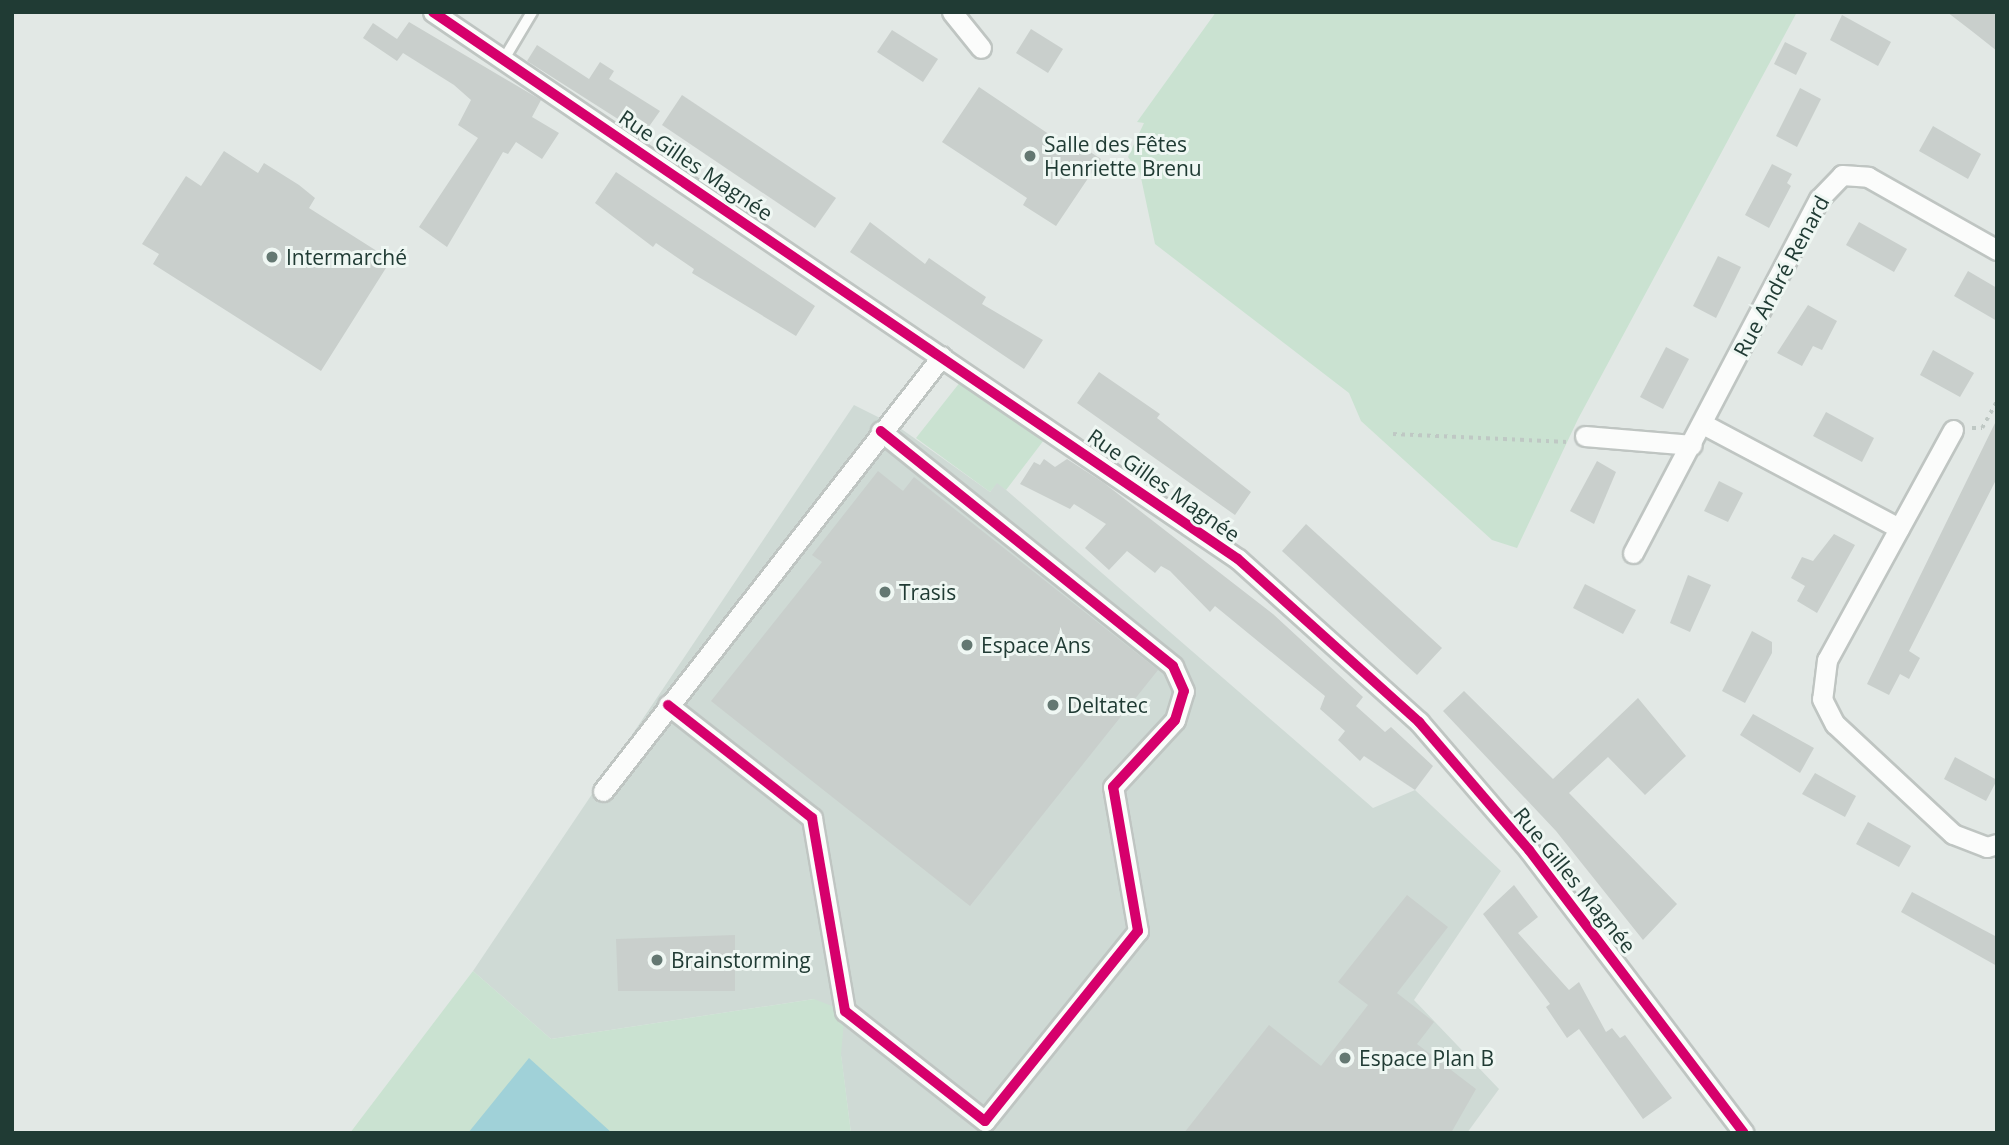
<!DOCTYPE html>
<meta charset="utf-8">
<style>
body{margin:0}
#map{position:relative;width:2009px;height:1145px;overflow:hidden;background:#e2e8e5;font-family:"Open Sans",sans-serif}
div>[style]{position:absolute}
[style*='--x']{left:calc(var(--x)*1px);top:calc(var(--y)*1px);width:calc(var(--w)*1px);rotate:calc(var(--a)*1deg)}
.built>*{inset:0;background:#cfdad5}
.green>*{inset:0;background:#cae2d1}
.water>*{inset:0;background:#a0d1d8}
.building>*{inset:0;background:#c9cfcc}
.path>*{height:3.5px;margin-top:-1.75px;transform-origin:0;background:repeating-linear-gradient(90deg,#bfc8c4 0 3.5px,transparent 0 8.5px)}
.roads{filter:drop-shadow(2px 0 #bfc5c2) drop-shadow(-2px 0 #bfc5c2) drop-shadow(0 2px #bfc5c2) drop-shadow(0 -2px #bfc5c2)}
.lane>*{height:10px;margin:-5px;padding:0 5px;transform-origin:5px;border-radius:5px;background:#fbfcfb}
.street>*{height:19px;margin:-9.5px;padding:0 9.5px;transform-origin:9.5px;border-radius:9.5px;background:#fbfcfb}
.cycleway>*{height:10px;margin:-5px;padding:0 5px;transform-origin:5px;border-radius:5px;background:#d6006c}
.dots>*{width:19px;height:19px;translate:-50% -50%;box-sizing:border-box;border:4px solid #eff7f3;border-radius:50%}
span{translate:-50% -50%;white-space:nowrap;text-align:center;line-height:1.15;-webkit-text-stroke:6px #eff7f3;paint-order:stroke}
.poi-label{font-size:21px;color:#203b34}
.left{translate:0 -50%;text-align:left}
.street-label{font-size:21px;color:#203b34}
.frame{position:absolute;inset:0;border:14px solid #203b34;pointer-events:none}
</style>
<div id="map">
<div class="built">
<i style="clip-path:polygon(854px 405px,900px 428px,990px 492px,997px 482px,1373px 808px,1415px 790px,1501px 871px,1414px 1000px,1499px 1089px,1467px 1133px,851px 1133px,838px 1032px,814px 999px,551px 1039px,473px 971px)"></i>
</div>
<div class="green">
<i style="clip-path:polygon(1216px 12px,1797px 12px,1578px 419px,1517px 548px,1492px 540px,1361px 421px,1349px 393px,1155px 244px,1140px 173px,1128px 157px,1144px 123px,1137px 122px)"></i>
<i style="clip-path:polygon(961px 381px,1044px 440px,1006px 490px,997px 483px,990px 492px,916px 438px)"></i>
<i style="clip-path:polygon(473px 971px,551px 1039px,814px 999px,845px 1011px,841px 1054px,851px 1133px,350px 1133px)"></i>
</div>
<div class="water">
<i style="clip-path:polygon(529px 1058px,612px 1133px,468px 1133px)"></i>
</div>
<div class="building">
<i style="clip-path:polygon(1947px 12px,1997px 12px,1997px 51px,1973px 32px)"></i>
<i style="clip-path:polygon(1842px 15px,1891px 42px,1878px 66px,1830px 40px)"></i>
<i style="clip-path:polygon(409px 22px,541px 100px,532px 117px,559px 133px,542px 159px,516px 142px,508px 154px,503px 152px,447px 247px,419px 227px,478px 138px,458px 125px,471px 100px,454px 85px,403px 53px,397px 61px,363px 38px,373px 23px,397px 39px)"></i>
<i style="clip-path:polygon(1031px 29px,1063px 49px,1048px 73px,1016px 53px)"></i>
<i style="clip-path:polygon(892px 30px,938px 59px,923px 82px,877px 52px)"></i>
<i style="clip-path:polygon(1785px 42px,1807px 53px,1796px 75px,1774px 64px)"></i>
<i style="clip-path:polygon(537px 45px,589px 79px,600px 62px,614px 71px,609px 79px,660px 111px,643px 135px,527px 61px)"></i>
<i style="clip-path:polygon(979px 87px,1077px 153px,1081px 146px,1101px 159px,1056px 226px,1023px 205px,1027px 198px,942px 142px)"></i>
<i style="clip-path:polygon(1800px 88px,1821px 99px,1797px 147px,1776px 136px)"></i>
<i style="clip-path:polygon(682px 95px,836px 198px,815px 228px,662px 125px)"></i>
<i style="clip-path:polygon(1933px 126px,1981px 154px,1968px 179px,1919px 151px)"></i>
<i style="clip-path:polygon(224px 151px,258px 173px,264px 163px,299px 185px,315px 198px,309px 208px,391px 260px,321px 371px,153px 264px,159px 254px,142px 244px,186px 176px,201px 186px)"></i>
<i style="clip-path:polygon(1772px 164px,1792px 174px,1787px 183px,1791px 186px,1769px 228px,1745px 215px)"></i>
<i style="clip-path:polygon(616px 172px,815px 306px,796px 336px,692px 273px,694px 269px,656px 243px,653px 247px,595px 203px)"></i>
<i style="clip-path:polygon(870px 222px,925px 264px,929px 258px,968px 285px,986px 297px,982px 304px,1043px 340px,1024px 369px,850px 252px)"></i>
<i style="clip-path:polygon(1859px 222px,1907px 249px,1894px 272px,1846px 245px)"></i>
<i style="clip-path:polygon(1718px 256px,1741px 267px,1716px 318px,1693px 306px)"></i>
<i style="clip-path:polygon(1968px 271px,1997px 288px,1997px 321px,1954px 296px)"></i>
<i style="clip-path:polygon(1808px 305px,1837px 321px,1822px 350px,1813px 346px,1802px 366px,1777px 353px)"></i>
<i style="clip-path:polygon(1666px 347px,1689px 359px,1663px 409px,1640px 397px)"></i>
<i style="clip-path:polygon(1933px 350px,1974px 373px,1960px 397px,1920px 375px)"></i>
<i style="clip-path:polygon(1099px 372px,1160px 414px,1157px 418px,1251px 492px,1235px 515px,1077px 403px)"></i>
<i style="clip-path:polygon(1826px 412px,1874px 438px,1862px 462px,1813px 436px)"></i>
<i style="clip-path:polygon(1997px 419px,1997px 478px,1909px 651px,1920px 658px,1909px 679px,1900px 674px,1889px 695px,1867px 684px)"></i>
<i style="clip-path:polygon(1044px 459px,1055px 467px,1067px 459px,1104px 483px,1273px 614px,1363px 697px,1356px 706px,1385px 732px,1391px 727px,1433px 766px,1415px 790px,1364px 756px,1360px 761px,1338px 740px,1345px 731px,1320px 709px,1325px 696px,1215px 606px,1210px 612px,1170px 571px,1161px 566px,1155px 573px,1127px 551px,1109px 570px,1085px 548px,1106px 524px,1074px 504px,1070px 509px,1020px 484px,1034px 462px,1040px 465px)"></i>
<i style="clip-path:polygon(1597px 461px,1616px 472px,1594px 524px,1570px 511px)"></i>
<i style="clip-path:polygon(878px 471px,903px 491px,914px 477px,1158px 670px,970px 906px,711px 701px,822px 562px,812px 555px)"></i>
<i style="clip-path:polygon(1719px 481px,1743px 493px,1728px 522px,1704px 511px)"></i>
<i style="clip-path:polygon(1306px 524px,1442px 648px,1417px 675px,1282px 551px)"></i>
<i style="clip-path:polygon(1834px 534px,1855px 545px,1817px 613px,1797px 601px,1805px 586px,1791px 578px,1802px 557px,1813px 561px)"></i>
<i style="clip-path:polygon(1688px 575px,1711px 585px,1690px 632px,1670px 623px)"></i>
<i style="clip-path:polygon(1585px 584px,1636px 610px,1623px 634px,1573px 608px)"></i>
<i style="clip-path:polygon(1752px 631px,1772px 642px,1772px 653px,1745px 703px,1722px 691px)"></i>
<i style="clip-path:polygon(1464px 691px,1553px 779px,1638px 698px,1686px 756px,1645px 795px,1608px 757px,1569px 793px,1677px 904px,1643px 940px,1556px 831px,1443px 711px)"></i>
<i style="clip-path:polygon(1753px 714px,1814px 748px,1800px 773px,1740px 735px)"></i>
<i style="clip-path:polygon(1955px 757px,1997px 780px,1986px 801px,1944px 779px)"></i>
<i style="clip-path:polygon(1815px 773px,1856px 796px,1845px 817px,1802px 794px)"></i>
<i style="clip-path:polygon(1868px 822px,1911px 846px,1899px 867px,1856px 844px)"></i>
<i style="clip-path:polygon(1514px 885px,1538px 917px,1518px 933px,1569px 990px,1579px 982px,1606px 1032px,1612px 1028px,1620px 1038px,1625px 1035px,1672px 1098px,1643px 1119px,1579px 1029px,1567px 1038px,1546px 1007px,1550px 1004px,1483px 914px)"></i>
<i style="clip-path:polygon(1912px 892px,1997px 937px,1997px 966px,1901px 912px)"></i>
<i style="clip-path:polygon(1407px 895px,1448px 927px,1397px 993px,1434px 1022px,1417px 1044px,1476px 1089px,1451px 1133px,1184px 1133px,1269px 1025px,1321px 1066px,1368px 1005px,1338px 982px)"></i>
<i style="clip-path:polygon(735px 935px,735px 991px,618px 991px,616px 939px)"></i>
</div>
<div class="path">
<i style="--x:1972;--y:428;--w:10;--a:0"></i>
<i style="--x:1982;--y:428;--w:31;--a:-61"></i>
<i style="--x:1393;--y:434;--w:175;--a:2.6"></i>
</div>
<div class="roads">
<div class="lane">
<i style="--x:504;--y:59;--w:55;--a:-59.2"></i>
</div>
<div class="street">
<i style="--x:433;--y:12;--w:973;--a:34.2"></i>
<i style="--x:1238;--y:559;--w:244;--a:42"></i>
<i style="--x:1419;--y:722;--w:169;--a:49.3"></i>
<i style="--x:1529;--y:850;--w:355;--a:52.8"></i>
<i style="--x:952;--y:12;--w:46;--a:51.1"></i>
<i style="--x:1703;--y:424;--w:222;--a:28"></i>
<i style="--x:1953;--y:430;--w:262;--a:118.7"></i>
<i style="--x:1827;--y:660;--w:39;--a:97"></i>
<i style="--x:1822;--y:699;--w:28;--a:63"></i>
<i style="--x:1835;--y:724;--w:161;--a:43"></i>
<i style="--x:1953;--y:834;--w:36;--a:21"></i>
<i style="--x:1987;--y:847;--w:10;--a:-17"></i>
<i style="--x:1585;--y:436;--w:107;--a:4.8"></i>
<i style="--x:1633;--y:553;--w:400;--a:-62.3"></i>
<i style="--x:1819;--y:199;--w:33;--a:-46"></i>
<i style="--x:1842;--y:175;--w:26;--a:4"></i>
<i style="--x:1868;--y:177;--w:148;--a:29.5"></i>
<i style="--x:668;--y:705;--w:183;--a:38.1"></i>
<i style="--x:812;--y:818;--w:196;--a:80.3"></i>
<i style="--x:845;--y:1011;--w:178;--a:38.2"></i>
<i style="--x:985;--y:1121;--w:244;--a:-51.2"></i>
<i style="--x:1138;--y:931;--w:146;--a:-99.8"></i>
<i style="--x:1113;--y:787;--w:91;--a:-47.2"></i>
<i style="--x:1175;--y:720;--w:30;--a:-73"></i>
<i style="--x:1184;--y:691;--w:27;--a:-114"></i>
<i style="--x:1173;--y:666;--w:375;--a:-141.2"></i>
<i style="--x:603;--y:791;--w:551;--a:-52.07"></i>
</div>
</div>
<div class="cycleway">
<i style="--x:433;--y:12;--w:973;--a:34.2"></i>
<i style="--x:1238;--y:559;--w:244;--a:42"></i>
<i style="--x:1419;--y:722;--w:169;--a:49.3"></i>
<i style="--x:1529;--y:850;--w:355;--a:52.8"></i>
<i style="--x:668;--y:705;--w:183;--a:38.1"></i>
<i style="--x:812;--y:818;--w:196;--a:80.3"></i>
<i style="--x:845;--y:1011;--w:178;--a:38.2"></i>
<i style="--x:985;--y:1121;--w:244;--a:-51.2"></i>
<i style="--x:1138;--y:931;--w:146;--a:-99.8"></i>
<i style="--x:1113;--y:787;--w:91;--a:-47.2"></i>
<i style="--x:1175;--y:720;--w:30;--a:-73"></i>
<i style="--x:1184;--y:691;--w:27;--a:-114"></i>
<i style="--x:1173;--y:666;--w:375;--a:-141.2"></i>
</div>
<div class="dots">
<i style="left:1030px;top:156px;background:#647872"></i>
<i style="left:272px;top:257px;background:#647872"></i>
<i style="left:885px;top:592px;background:#647872"></i>
<i style="left:967px;top:645px;background:#647872"></i>
<i style="left:1053px;top:705px;background:#647872"></i>
<i style="left:657px;top:960px;background:#647872"></i>
<i style="left:1345px;top:1058px;background:#647872"></i>
</div>
<div class="poi-label">
<span class="left" style="left:1044px;top:156px">Salle des Fêtes<br>Henriette Brenu</span>
<span class="left" style="left:286px;top:257px">Intermarché</span>
<span class="left" style="left:899px;top:592px">Trasis</span>
<span class="left" style="left:981px;top:645px">Espace Ans</span>
<span class="left" style="left:1067px;top:705px">Deltatec</span>
<span class="left" style="left:671px;top:960px">Brainstorming</span>
<span class="left" style="left:1359px;top:1058px">Espace Plan B</span>
</div>
<div class="street-label">
<span style="left:696px;top:165px;rotate:34deg">Rue Gilles Magnée</span>
<span style="left:1781px;top:276px;rotate:-62deg">Rue André Renard</span>
<span style="left:1164px;top:485px;rotate:35deg">Rue Gilles Magnée</span>
<span style="left:1575px;top:880px;rotate:51deg">Rue Gilles Magnée</span>
</div>
<div class="frame"></div>
</div>
